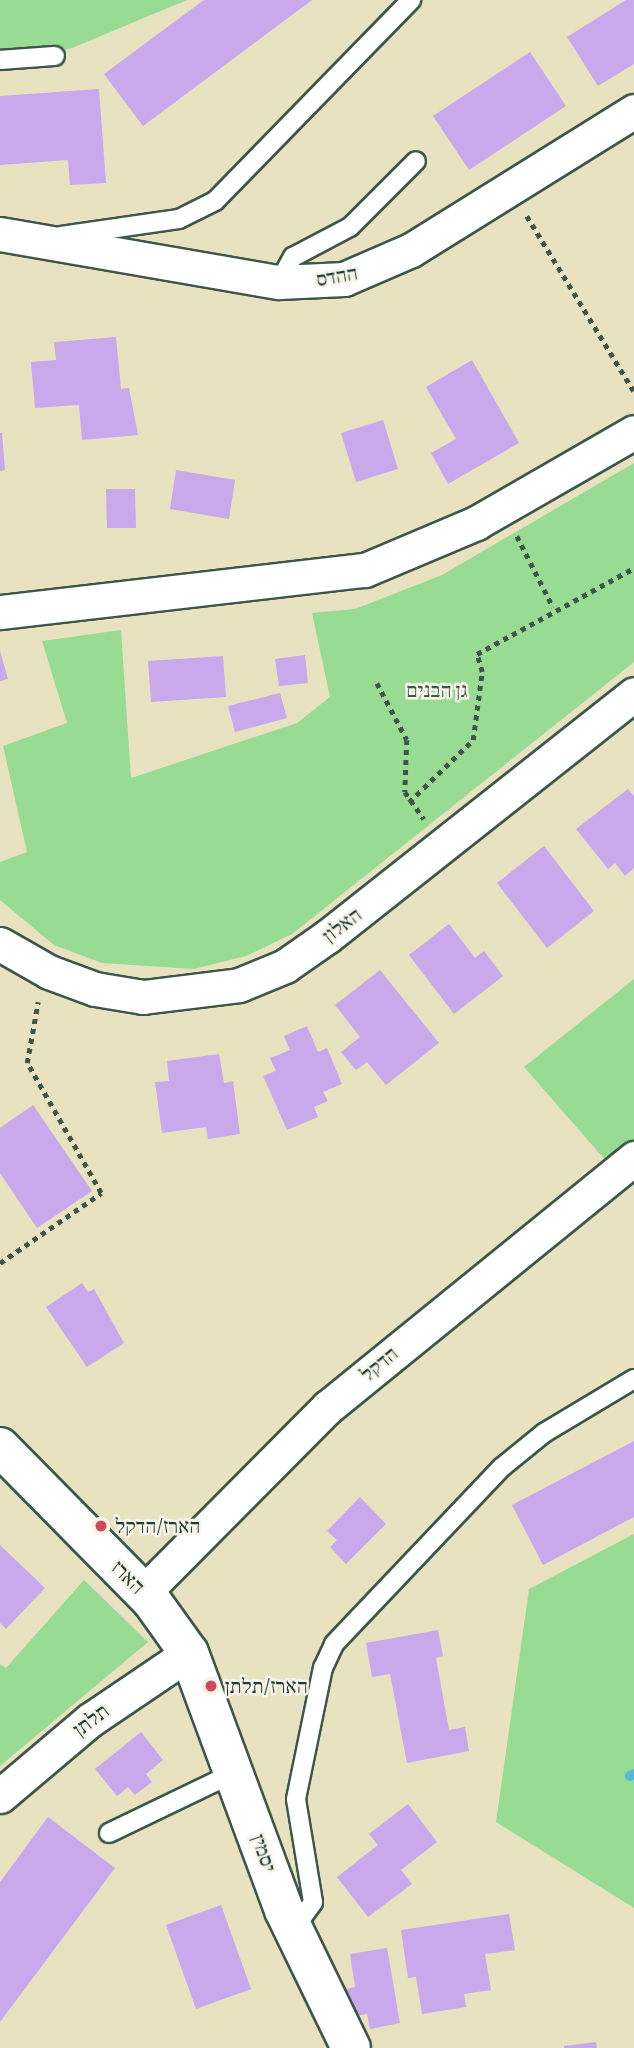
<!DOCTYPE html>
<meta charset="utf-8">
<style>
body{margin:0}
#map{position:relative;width:634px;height:2048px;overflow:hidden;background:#e8e2c1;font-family:Alegreya,"Frank Ruhl Libre",serif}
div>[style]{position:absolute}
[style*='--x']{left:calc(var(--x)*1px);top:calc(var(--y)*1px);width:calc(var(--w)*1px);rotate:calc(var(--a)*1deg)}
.green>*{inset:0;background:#98dc94}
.stream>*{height:10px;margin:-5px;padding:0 5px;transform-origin:5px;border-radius:5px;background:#56bcd4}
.building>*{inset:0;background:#c7a9ec}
.path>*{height:4.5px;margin-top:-2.25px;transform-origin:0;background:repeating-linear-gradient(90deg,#3d5649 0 5px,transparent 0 10px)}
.roads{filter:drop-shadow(2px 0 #3d5649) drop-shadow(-2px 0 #3d5649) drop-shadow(0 2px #3d5649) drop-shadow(0 -2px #3d5649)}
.service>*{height:18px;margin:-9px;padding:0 9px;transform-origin:9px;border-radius:9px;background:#fff}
.minor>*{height:33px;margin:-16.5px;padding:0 16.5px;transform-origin:16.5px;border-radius:16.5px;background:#fff}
.tertiary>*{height:38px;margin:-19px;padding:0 19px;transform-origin:19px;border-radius:19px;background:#fff}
.dots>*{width:19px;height:19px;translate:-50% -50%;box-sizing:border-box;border:4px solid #f7f3e8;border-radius:50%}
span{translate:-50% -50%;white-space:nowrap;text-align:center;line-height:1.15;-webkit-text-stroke:5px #f7f3e8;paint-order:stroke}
.street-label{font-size:21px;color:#1f3d34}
.park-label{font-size:21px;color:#375d47}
.poi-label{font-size:21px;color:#1f3d34}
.left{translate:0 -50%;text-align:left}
</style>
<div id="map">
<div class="green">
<i style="clip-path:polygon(0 0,187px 0,72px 48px,0 62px)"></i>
<i style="clip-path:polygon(634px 463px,634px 662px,292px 934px,246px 956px,194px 969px,102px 963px,54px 945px,0 900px,0 862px,27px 852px,3px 746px,67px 723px,42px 641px,121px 630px,131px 778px,297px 723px,330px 697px,312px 613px,355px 609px,442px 575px)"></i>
<i style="clip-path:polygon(634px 979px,634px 1139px,607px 1162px,524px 1067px)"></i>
<i style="clip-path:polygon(634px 1534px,634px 1908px,496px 1822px,529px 1589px)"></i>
<i style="clip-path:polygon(84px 1580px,148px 1642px,0 1766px,0 1664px,6px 1668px)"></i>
</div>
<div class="stream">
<i style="--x:630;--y:1776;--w:4;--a:-27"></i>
</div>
<div class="building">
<i style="clip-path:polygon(204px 0,312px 0,143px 126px,104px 74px)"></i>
<i style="clip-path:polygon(626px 0,634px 0,634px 64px,598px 86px,567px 37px)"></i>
<i style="clip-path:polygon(530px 52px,566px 106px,469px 170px,433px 116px)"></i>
<i style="clip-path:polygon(99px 89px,106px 183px,70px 185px,68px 160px,0 165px,0 96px)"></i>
<i style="clip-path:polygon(116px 337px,121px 389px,129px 388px,138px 435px,82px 440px,79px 405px,35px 408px,31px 362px,56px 360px,54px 342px)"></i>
<i style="clip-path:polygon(472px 360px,519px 443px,448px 484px,431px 453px,456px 439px,426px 387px)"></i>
<i style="clip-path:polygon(383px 420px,398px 469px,356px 482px,341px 433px)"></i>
<i style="clip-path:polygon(0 433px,2px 433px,5px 470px,0 471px)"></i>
<i style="clip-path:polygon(176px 470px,235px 480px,229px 519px,170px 509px)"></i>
<i style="clip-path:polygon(106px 489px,135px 489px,136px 528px,107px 528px)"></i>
<i style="clip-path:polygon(0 651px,8px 679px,0 681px)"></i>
<i style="clip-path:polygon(305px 655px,308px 683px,279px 686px,275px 659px)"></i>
<i style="clip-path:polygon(223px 656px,226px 697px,151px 702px,148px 661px)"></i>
<i style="clip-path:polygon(280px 693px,287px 718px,235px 732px,228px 706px)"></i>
<i style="clip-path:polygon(628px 789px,634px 796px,634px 868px,625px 876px,615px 863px,608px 869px,576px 829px)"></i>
<i style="clip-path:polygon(544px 846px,594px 911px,547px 948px,497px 883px)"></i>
<i style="clip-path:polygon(449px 924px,475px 958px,484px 951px,503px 976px,454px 1014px,409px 955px)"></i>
<i style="clip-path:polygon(380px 970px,439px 1043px,386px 1085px,367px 1062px,356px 1070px,341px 1052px,360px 1037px,335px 1005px)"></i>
<i style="clip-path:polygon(307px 1026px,318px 1052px,327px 1048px,342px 1084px,323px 1092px,328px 1101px,314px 1107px,318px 1117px,287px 1130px,263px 1076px,276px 1071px,270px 1058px,290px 1050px,284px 1036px)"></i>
<i style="clip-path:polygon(219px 1054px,224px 1083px,233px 1081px,240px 1134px,208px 1139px,206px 1127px,162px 1133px,155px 1082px,169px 1081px,167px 1061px)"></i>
<i style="clip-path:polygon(33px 1105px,92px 1191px,37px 1228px,0 1173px,0 1128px)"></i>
<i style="clip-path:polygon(82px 1283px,88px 1292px,94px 1289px,124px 1343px,87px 1367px,46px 1307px)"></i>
<i style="clip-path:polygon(634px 1441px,634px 1517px,543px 1565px,512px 1505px)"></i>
<i style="clip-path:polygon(360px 1497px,386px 1524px,346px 1564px,330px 1547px,337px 1540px,327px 1531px)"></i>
<i style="clip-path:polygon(0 1545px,45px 1588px,6px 1629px,0 1623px)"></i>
<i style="clip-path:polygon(438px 1630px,443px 1656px,436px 1658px,449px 1730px,465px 1727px,469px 1751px,407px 1763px,390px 1674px,372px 1677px,366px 1643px)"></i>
<i style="clip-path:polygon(141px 1732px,163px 1760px,146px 1774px,152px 1782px,135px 1795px,128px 1787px,117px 1796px,95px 1769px)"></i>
<i style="clip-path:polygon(408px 1804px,437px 1842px,401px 1870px,412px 1884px,368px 1917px,337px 1877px,378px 1845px,369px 1834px)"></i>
<i style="clip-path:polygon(48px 1817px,115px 1868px,0 2022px,0 1882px)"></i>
<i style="clip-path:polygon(221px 1905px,251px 1989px,196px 2009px,166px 1925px)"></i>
<i style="clip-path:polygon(509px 1914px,515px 1950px,485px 1954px,491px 1990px,464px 1994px,466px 2007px,422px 2014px,416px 1977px,408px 1978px,401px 1930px)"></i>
<i style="clip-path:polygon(387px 1948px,400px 2023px,370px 2029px,367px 2014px,349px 2017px,345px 1989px,355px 1987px,350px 1954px)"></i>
<i style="clip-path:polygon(596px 2042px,597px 2048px,564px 2048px,564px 2046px)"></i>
</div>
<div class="path">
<i style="--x:527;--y:216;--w:205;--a:58.6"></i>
<i style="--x:517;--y:536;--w:80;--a:63.1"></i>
<i style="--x:377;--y:683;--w:64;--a:62.2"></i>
<i style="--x:407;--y:740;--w:52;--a:92.2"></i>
<i style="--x:405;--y:792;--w:33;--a:55"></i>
<i style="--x:409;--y:802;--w:89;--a:-44.1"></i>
<i style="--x:473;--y:740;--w:69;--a:-82.5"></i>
<i style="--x:482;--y:672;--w:19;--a:-106"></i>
<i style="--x:477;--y:654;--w:179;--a:-28.7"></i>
<i style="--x:0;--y:1263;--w:123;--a:-34.7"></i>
<i style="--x:101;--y:1193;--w:150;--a:-119.6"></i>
<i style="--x:27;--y:1063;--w:62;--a:-79.8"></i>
</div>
<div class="roads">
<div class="service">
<i style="--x:0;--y:60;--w:55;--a:-4.2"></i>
<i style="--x:61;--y:236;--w:119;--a:-8.2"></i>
<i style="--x:179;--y:219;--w:40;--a:-26.6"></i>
<i style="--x:215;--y:201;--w:281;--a:-45.7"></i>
<i style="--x:279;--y:282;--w:29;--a:-61"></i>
<i style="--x:293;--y:257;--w:64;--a:-27.8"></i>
<i style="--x:350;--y:227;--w:93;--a:-45"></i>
<i style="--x:109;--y:1833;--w:141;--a:-25.7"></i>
<i style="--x:293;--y:1930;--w:34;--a:-54"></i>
<i style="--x:313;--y:1902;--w:104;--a:-99.4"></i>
<i style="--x:296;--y:1799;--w:134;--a:-78.4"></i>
<i style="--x:323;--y:1668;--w:26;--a:-65"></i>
<i style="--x:334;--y:1644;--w:243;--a:-46.5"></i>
<i style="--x:501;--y:1468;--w:55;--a:-39.1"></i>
<i style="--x:544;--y:1433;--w:105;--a:-31"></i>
</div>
<div class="minor">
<i style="--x:0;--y:234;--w:283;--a:9.8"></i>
<i style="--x:279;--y:282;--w:65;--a:-2.6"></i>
<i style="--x:344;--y:279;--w:73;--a:-23.4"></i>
<i style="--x:411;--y:250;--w:263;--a:-31.9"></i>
<i style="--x:0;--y:612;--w:367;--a:-6.6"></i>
<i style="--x:365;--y:570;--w:121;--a:-22.9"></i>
<i style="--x:476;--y:523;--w:182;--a:-29.9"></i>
<i style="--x:0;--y:944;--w:56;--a:29.7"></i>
<i style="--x:49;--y:972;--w:49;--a:20.3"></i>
<i style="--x:95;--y:989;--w:49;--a:9.5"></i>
<i style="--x:143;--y:997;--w:97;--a:-7.1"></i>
<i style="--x:239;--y:985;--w:50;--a:-22.4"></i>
<i style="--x:285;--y:966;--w:52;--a:-34.9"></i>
<i style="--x:328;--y:936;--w:390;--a:-38.3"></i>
<i style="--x:144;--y:1592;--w:261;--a:-45.2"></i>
<i style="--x:328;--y:1407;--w:395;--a:-39.1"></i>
<i style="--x:0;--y:1796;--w:118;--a:-40.2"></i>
<i style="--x:90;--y:1720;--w:120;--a:-34.1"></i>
</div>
<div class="tertiary">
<i style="--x:0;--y:1447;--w:215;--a:45.4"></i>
<i style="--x:151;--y:1600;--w:65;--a:54.4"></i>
<i style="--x:189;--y:1653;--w:274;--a:69.7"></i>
<i style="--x:284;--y:1910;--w:153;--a:64.1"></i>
</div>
</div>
<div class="dots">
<i style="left:101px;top:1526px;background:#d1495b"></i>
<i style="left:211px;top:1686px;background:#d1495b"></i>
</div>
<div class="street-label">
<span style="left:337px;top:276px;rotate:-10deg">ההדס</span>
<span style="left:342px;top:925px;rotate:-37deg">האלון</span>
<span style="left:379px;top:1364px;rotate:-40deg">הדקל</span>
<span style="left:128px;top:1577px;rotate:45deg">הארז</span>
<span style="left:91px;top:1720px;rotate:-37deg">תלתן</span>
<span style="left:264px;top:1853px;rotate:71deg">יסמין</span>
</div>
<div class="park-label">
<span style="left:437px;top:690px">גן הבנים</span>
</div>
<div class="poi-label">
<span class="left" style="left:115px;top:1526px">הארז/הדקל</span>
<span class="left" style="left:225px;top:1686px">הארז/תלתן</span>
</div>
</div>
